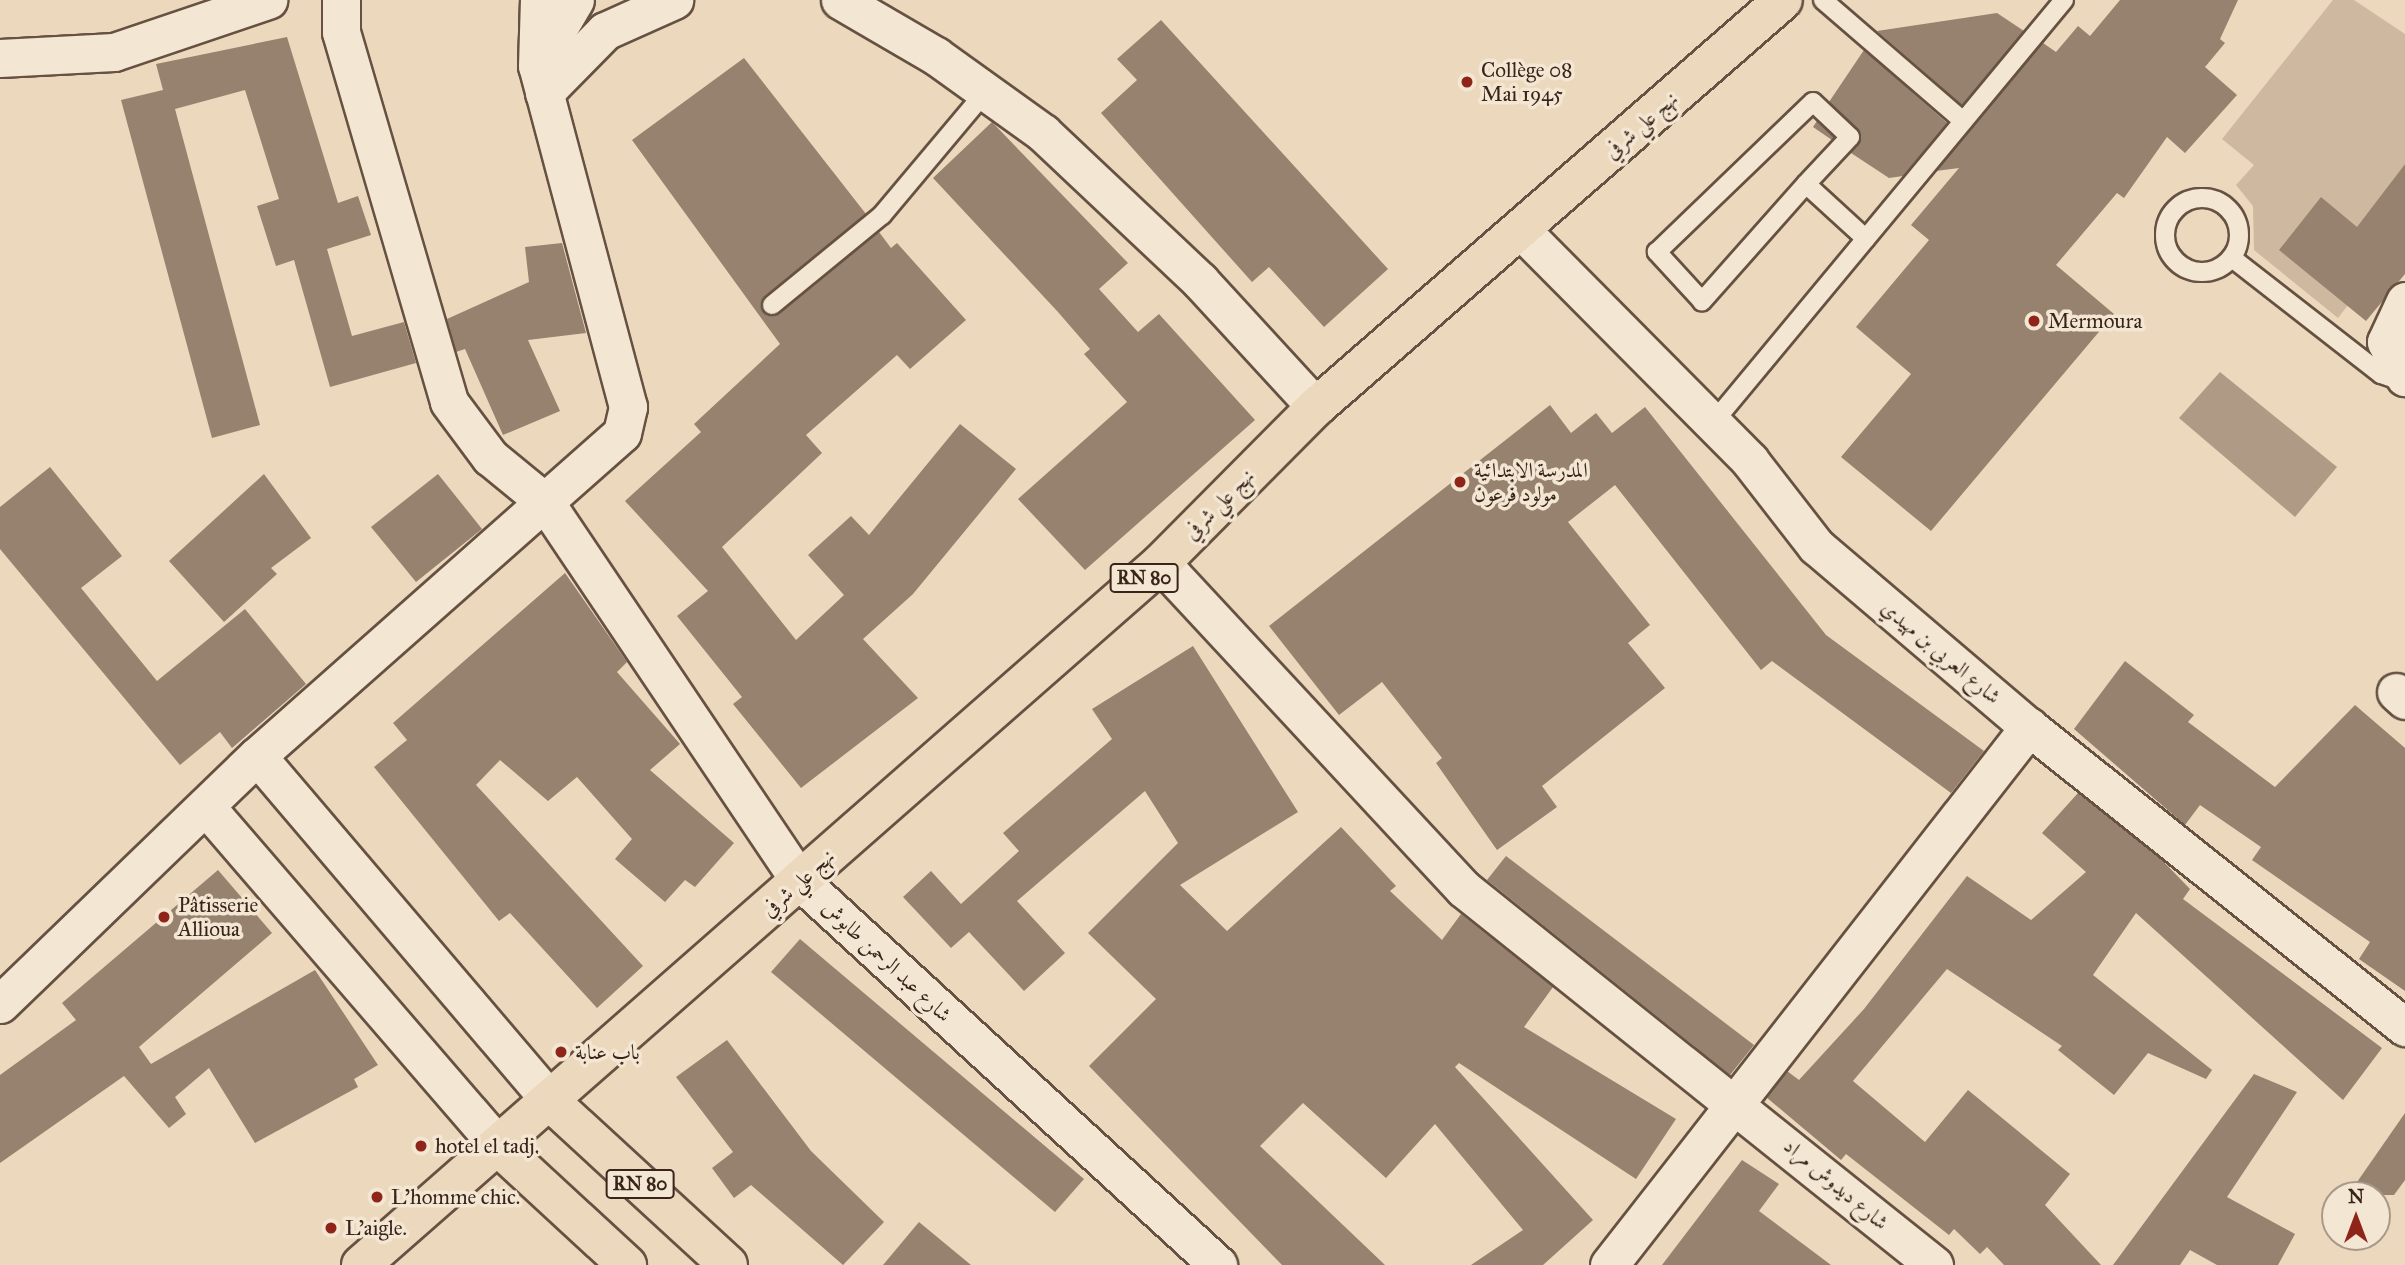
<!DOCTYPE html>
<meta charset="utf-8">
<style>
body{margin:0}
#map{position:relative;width:2405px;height:1265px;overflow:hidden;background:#ecd8bc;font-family:"IM FELL Great Primer",Amiri,serif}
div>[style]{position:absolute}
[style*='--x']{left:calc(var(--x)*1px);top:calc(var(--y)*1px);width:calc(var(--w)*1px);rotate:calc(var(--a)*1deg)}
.green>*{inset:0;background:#ceb9a0}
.water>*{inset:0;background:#af9b85}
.building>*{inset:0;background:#96826e}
.roads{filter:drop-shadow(2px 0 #665142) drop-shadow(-2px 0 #665142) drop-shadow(0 2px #665142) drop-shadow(0 -2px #665142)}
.lane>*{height:18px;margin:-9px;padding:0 9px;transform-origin:9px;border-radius:9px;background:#f3e6d3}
.lane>.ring{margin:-9px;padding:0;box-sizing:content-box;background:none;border:18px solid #f3e6d3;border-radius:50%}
.street>*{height:37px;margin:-18.5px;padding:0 18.5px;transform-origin:18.5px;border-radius:18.5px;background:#f3e6d3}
.primary>*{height:38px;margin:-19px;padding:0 19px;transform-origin:19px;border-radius:19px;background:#ecd8bc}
.dots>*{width:19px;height:19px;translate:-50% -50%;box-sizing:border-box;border:4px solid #f3e6d3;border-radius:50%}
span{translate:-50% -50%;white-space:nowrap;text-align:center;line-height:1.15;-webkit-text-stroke:7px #f3e6d3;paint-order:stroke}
.shield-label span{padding:2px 5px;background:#f3e6d3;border:2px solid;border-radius:5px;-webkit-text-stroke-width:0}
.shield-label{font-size:19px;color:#39241a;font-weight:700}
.poi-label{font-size:21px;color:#39241a}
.left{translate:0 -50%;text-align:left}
.street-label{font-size:21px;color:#39241a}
.north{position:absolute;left:2321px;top:1181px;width:70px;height:70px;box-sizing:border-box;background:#f3e6d3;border:2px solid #a99889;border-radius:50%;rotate:0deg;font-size:19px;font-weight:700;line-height:28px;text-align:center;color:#39241a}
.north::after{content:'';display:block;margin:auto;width:24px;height:32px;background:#8f2418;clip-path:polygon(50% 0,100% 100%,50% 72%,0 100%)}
</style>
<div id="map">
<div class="green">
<i style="clip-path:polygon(2333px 0,2354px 0,2405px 34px,2405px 164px,2372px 208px,2404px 233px,2338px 318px,2254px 250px,2253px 206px,2236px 185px,2254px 165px,2222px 139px)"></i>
</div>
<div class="water">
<i style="clip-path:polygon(2220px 372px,2337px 467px,2295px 517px,2179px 418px)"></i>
</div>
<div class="building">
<i style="clip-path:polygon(2120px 0,2238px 0,2220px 39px,2225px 43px,2205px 67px,2237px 95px,2185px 153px,2167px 137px,2124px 198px,2117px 193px,2056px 265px,2114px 314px,1931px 531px,1841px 457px,1911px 374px,1856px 327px,1929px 240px,1911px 225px,1959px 168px,1936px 171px,2043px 43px,2056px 52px,2078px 26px,2090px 36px)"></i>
<i style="clip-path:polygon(1997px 13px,2024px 31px,1962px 105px,1877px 31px)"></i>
<i style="clip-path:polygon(1161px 20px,1388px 269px,1324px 327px,1269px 267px,1252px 282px,1101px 113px,1137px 80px,1117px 59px)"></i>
<i style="clip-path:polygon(287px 37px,338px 203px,358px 196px,371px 235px,327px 249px,352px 336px,404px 322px,416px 363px,330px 387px,294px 260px,276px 266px,257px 206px,279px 199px,245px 90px,175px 109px,260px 425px,212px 438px,121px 100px,163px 90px,156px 64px)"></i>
<i style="clip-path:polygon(1864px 50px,1947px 123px,1903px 176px,1889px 178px,1851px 153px,1861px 133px,1829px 102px)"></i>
<i style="clip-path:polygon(744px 58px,866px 214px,765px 296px,764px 313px,779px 314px,879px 232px,891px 248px,897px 243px,966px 320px,910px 369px,897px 355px,806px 435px,822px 453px,722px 547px,796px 640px,844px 595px,808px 555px,851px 516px,869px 535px,960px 424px,1016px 469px,913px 594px,863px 639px,918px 698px,801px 788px,733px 704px,742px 697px,677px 616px,708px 591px,625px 501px,701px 432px,694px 424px,780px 344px,632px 140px)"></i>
<i style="clip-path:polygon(1817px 121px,1834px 137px,1832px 140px,1813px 127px)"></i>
<i style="clip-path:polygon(992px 122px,1128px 263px,1099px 289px,1138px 332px,1159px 314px,1255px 420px,1085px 570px,1018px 499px,1127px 402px,1084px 354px,1090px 349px,1058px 312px,933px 178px)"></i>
<i style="clip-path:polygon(2405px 164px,2405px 274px,2366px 321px,2279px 250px,2321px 197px,2357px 227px)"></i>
<i style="clip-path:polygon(562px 243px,586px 333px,528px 340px,560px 411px,503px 435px,465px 349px,456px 352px,447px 319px,529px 282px,525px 247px)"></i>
<i style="clip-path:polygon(1550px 405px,1571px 433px,1596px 413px,1612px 433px,1645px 407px,1826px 635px,1984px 751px,1951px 793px,1772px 661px,1761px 670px,1615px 485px,1568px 522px,1650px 625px,1628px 643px,1665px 688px,1542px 786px,1557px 807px,1497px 850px,1436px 763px,1442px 758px,1382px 682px,1339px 715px,1269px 626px)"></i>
<i style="clip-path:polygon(50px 467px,122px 556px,81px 588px,157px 681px,245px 609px,306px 684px,232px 748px,220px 732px,180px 765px,0 549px,0 507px)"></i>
<i style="clip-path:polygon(264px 474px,311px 538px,271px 568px,277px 574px,224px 622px,169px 561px)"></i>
<i style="clip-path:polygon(438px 474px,482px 529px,416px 582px,371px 527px)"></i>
<i style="clip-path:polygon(565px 573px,627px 662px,617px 672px,680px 744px,650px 770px,734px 843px,695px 887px,685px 880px,665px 902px,615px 859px,632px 839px,577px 777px,548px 801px,500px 760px,476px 785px,643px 966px,597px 1008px,510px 913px,499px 921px,374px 767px,407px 740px,393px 723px)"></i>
<i style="clip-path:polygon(1193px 646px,1298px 812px,1180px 885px,1227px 931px,1341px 827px,1396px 886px,1390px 891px,1442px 940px,1461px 914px,1553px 987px,1524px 1027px,1676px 1119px,1636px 1179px,1459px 1063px,1455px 1067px,1593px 1220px,1543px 1265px,1471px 1265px,1523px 1230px,1435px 1124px,1386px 1178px,1303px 1103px,1260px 1146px,1385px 1265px,1282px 1265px,1089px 1066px,1156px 999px,1088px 933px,1178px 843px,1145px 791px,1017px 901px,1065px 953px,1024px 991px,969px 932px,951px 948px,903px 897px,931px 871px,961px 904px,1019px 851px,1003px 833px,1112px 739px,1092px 709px)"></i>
<i style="clip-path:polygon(2125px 661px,2194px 715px,2188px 722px,2275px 787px,2355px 705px,2405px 748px,2405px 991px,2359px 959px,2370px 942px,2252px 860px,2261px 847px,2200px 805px,2185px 825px,2074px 729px)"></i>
<i style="clip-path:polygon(2078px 793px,2160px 858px,2190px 889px,2183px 899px,2382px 1048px,2343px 1100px,2136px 913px,2093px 975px,2212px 1070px,2206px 1079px,2148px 1053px,2114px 1095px,2058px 1050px,2062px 1046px,1947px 969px,1853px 1081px,1925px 1142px,1968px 1090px,2070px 1174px,2045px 1205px,2101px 1265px,2004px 1265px,1987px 1247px,1980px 1254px,1954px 1229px,1949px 1235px,1846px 1154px,1841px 1160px,1766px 1097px,1787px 1071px,1799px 1080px,1864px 1009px,1967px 876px,2031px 920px,2086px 872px,2042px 833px)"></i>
<i style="clip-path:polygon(1506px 856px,1754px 1045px,1730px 1075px,1487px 880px)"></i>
<i style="clip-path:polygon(218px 870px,272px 933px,139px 1047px,151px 1064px,315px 970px,378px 1065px,354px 1079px,358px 1087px,255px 1143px,209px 1068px,175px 1097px,186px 1114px,169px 1128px,124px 1076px,0 1163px,0 1075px,76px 1020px,62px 1003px)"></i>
<i style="clip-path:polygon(800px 939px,1084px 1179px,1055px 1212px,771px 972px)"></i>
<i style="clip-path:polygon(727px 1040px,811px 1151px,884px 1222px,843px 1265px,751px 1185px,734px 1198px,712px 1168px,733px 1152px,676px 1077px)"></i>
<i style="clip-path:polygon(2254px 1074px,2297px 1092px,2227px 1197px,2295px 1234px,2278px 1265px,2217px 1265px,2190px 1250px,2180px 1265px,2113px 1265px)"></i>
<i style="clip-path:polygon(2405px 1113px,2405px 1180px,2394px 1195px,2348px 1195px)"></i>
<i style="clip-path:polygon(1742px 1160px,1779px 1184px,1759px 1211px,1831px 1265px,1662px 1265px)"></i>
<i style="clip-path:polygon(919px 1222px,971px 1265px,883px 1265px)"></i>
</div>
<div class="roads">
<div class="lane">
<i style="--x:1823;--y:0;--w:185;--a:40.8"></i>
<i style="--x:1806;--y:184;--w:157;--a:131.6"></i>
<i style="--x:1702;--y:301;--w:67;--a:-132.6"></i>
<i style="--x:1657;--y:252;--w:216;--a:-43.9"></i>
<i style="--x:1813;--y:102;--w:51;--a:43.4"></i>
<i style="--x:1850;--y:137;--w:64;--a:133.1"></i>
<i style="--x:1806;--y:184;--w:81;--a:42.5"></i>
<i class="ring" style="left:2165px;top:198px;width:56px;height:56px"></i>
<i style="--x:2232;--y:258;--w:189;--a:37.9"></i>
<i style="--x:2381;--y:374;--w:24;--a:19"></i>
<i style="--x:772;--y:305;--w:142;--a:-39.3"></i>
<i style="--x:882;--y:215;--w:162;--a:-50"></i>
<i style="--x:1712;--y:424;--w:551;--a:-50.3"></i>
</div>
<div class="street">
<i style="--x:341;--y:0;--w:32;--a:90"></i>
<i style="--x:341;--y:32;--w:385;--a:73.7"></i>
<i style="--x:449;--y:402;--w:69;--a:53.3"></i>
<i style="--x:490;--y:457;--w:71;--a:39.3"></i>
<i style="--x:545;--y:502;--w:457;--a:56.1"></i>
<i style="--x:800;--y:881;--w:568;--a:42.57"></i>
<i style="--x:840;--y:0;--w:111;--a:30.3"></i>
<i style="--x:936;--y:56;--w:132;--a:35.7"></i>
<i style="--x:1043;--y:133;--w:216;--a:43.3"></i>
<i style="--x:1200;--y:281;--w:171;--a:47.4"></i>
<i style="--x:0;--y:58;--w:114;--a:-3"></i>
<i style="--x:114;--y:52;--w:163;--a:-18.7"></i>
<i style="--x:538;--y:63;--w:73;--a:-59.6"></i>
<i style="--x:544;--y:93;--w:87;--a:-45.5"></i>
<i style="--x:605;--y:31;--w:76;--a:-24.2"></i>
<i style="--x:1521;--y:230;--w:325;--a:45.2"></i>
<i style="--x:1750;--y:461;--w:108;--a:52.2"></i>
<i style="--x:1816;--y:546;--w:280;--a:40.4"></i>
<i style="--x:2029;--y:727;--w:481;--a:38.6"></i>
<i style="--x:2405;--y:301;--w:45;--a:114.9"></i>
<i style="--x:2386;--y:342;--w:40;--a:62"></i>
<i style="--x:1161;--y:563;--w:445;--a:47.1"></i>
<i style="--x:1464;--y:889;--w:602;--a:38.66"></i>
<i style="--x:2396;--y:692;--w:12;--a:42"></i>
<i style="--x:257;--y:756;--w:455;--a:49.6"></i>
<i style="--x:206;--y:807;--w:450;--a:49.2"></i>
<i style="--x:0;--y:1004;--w:357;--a:-44"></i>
<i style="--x:257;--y:756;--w:487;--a:-41.5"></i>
<i style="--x:622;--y:433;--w:27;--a:-77"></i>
<i style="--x:628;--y:407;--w:353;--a:-104.9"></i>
<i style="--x:537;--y:66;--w:66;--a:-88.3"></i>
<i style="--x:1609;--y:1265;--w:683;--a:-52.02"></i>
</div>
<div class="primary">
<i style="--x:552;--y:1103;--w:239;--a:42.6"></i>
<i style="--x:500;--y:1148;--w:173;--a:42.7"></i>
<i style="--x:361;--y:1265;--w:1064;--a:-41.27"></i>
<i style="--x:1161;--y:563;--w:220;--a:-45.2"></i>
<i style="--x:1316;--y:407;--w:619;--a:-41.07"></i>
</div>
</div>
<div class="dots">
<i style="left:1467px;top:82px;background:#8f2418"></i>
<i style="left:2034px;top:321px;background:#8f2418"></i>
<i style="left:1460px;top:482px;background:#8f2418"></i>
<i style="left:164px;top:917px;background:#8f2418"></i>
<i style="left:561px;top:1052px;background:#8f2418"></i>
<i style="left:421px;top:1146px;background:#8f2418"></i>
<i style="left:377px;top:1197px;background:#8f2418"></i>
<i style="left:331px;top:1228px;background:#8f2418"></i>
</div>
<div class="shield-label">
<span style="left:1144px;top:578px">RN 80</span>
<span style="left:640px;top:1184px">RN 80</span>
</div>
<div class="poi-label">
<span class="left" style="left:1481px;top:82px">Collège 08<br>Mai 1945</span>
<span class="left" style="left:2048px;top:321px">Mermoura</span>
<span class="left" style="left:1474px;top:482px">المدرسة الابتدائية<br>مولود فرعون</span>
<span class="left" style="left:178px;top:917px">Pâtisserie<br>Allioua</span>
<span class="left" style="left:575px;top:1052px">باب عنابة</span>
<span class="left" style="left:435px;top:1146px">hotel el tadj.</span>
<span class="left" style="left:391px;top:1197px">L'homme chic.</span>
<span class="left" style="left:345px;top:1228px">L'aigle.</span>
</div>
<div class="street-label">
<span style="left:1641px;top:125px;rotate:-41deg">نهج علي شرفي</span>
<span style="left:1219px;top:504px;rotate:-45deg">نهج علي شرفي</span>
<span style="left:1941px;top:652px;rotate:40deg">شارع العربي بن مهيدي</span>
<span style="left:798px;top:883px;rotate:-42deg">نهج علي شرفي</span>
<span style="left:887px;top:961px;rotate:43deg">شارع عبد الرحمن طابوش</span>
<span style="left:1836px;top:1184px;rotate:40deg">شارع ديدوش مراد</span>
</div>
<div class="north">N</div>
</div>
